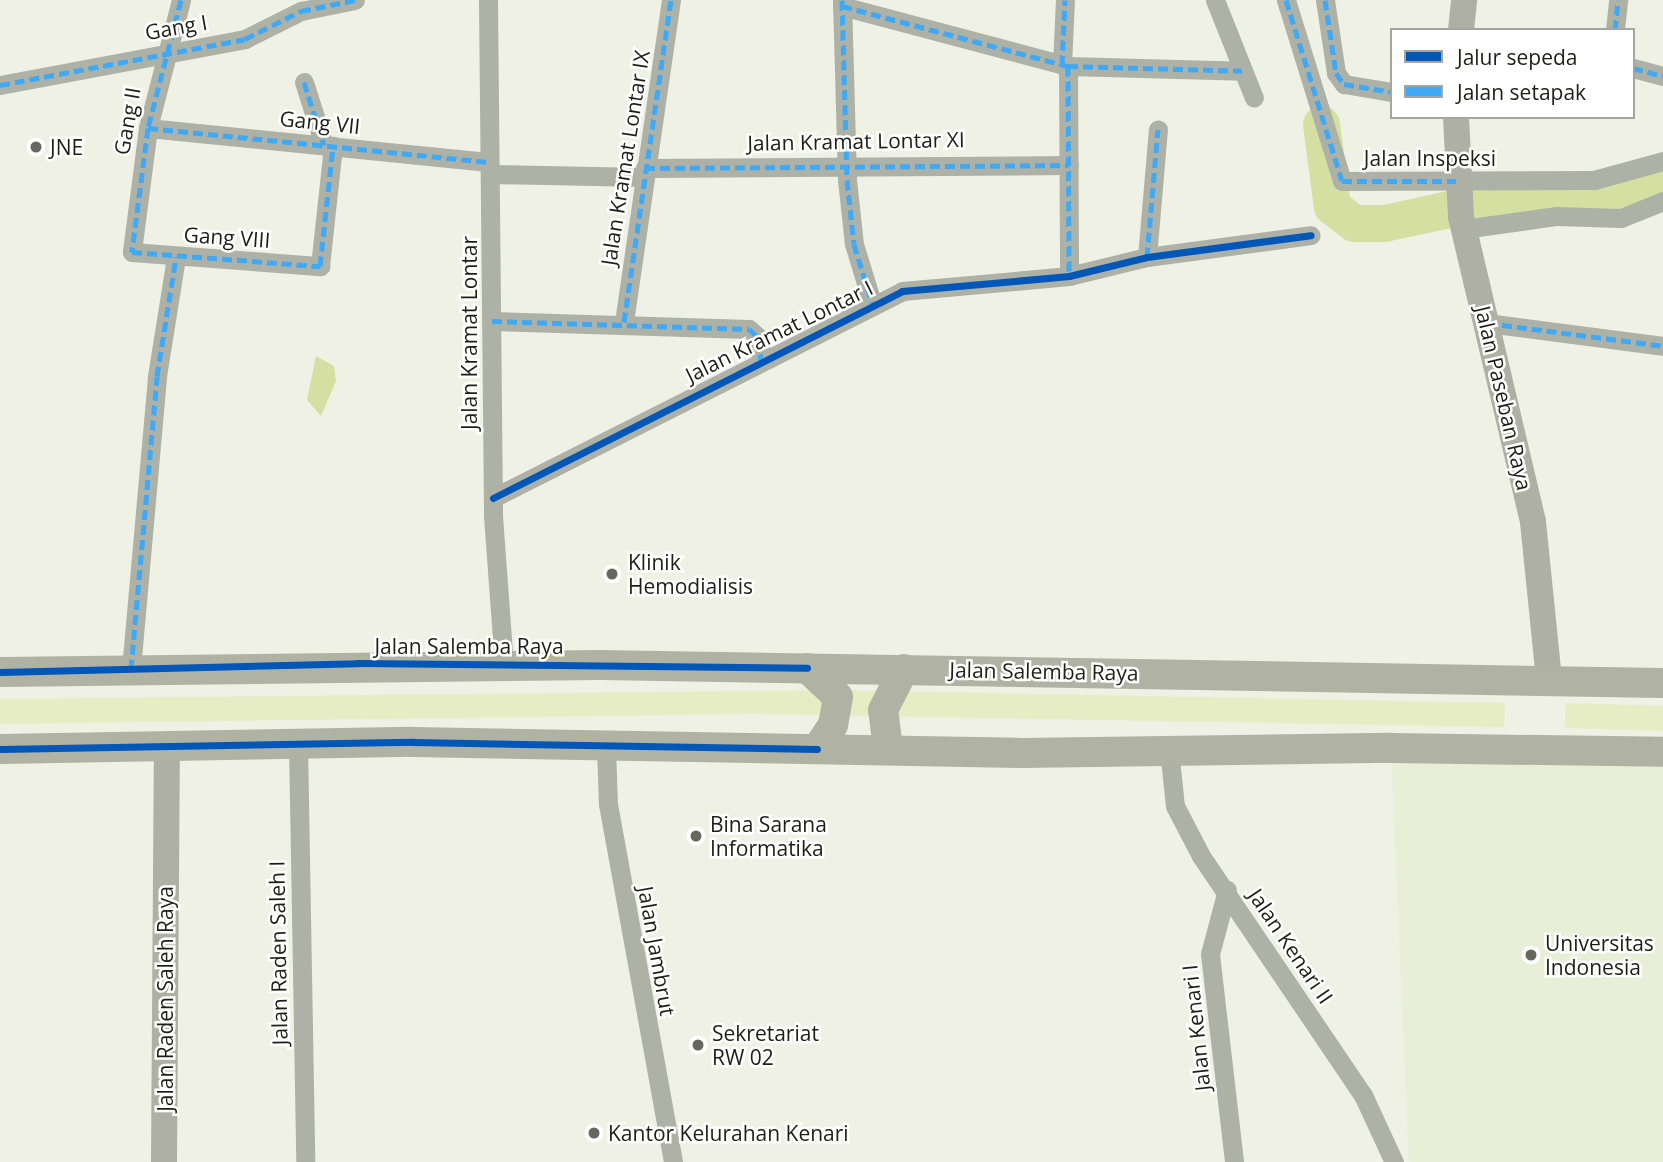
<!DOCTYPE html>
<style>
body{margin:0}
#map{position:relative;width:1663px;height:1162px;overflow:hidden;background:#eef1e4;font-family:"Open Sans",sans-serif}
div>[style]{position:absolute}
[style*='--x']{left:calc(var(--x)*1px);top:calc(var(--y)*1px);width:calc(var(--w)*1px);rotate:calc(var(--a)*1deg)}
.built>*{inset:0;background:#e9eed7}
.green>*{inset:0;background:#e6edc5}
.water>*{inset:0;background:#d4dfa1}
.river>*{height:37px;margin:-18.5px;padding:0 18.5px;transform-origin:18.5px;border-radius:18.5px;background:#d4dfa1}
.street>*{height:19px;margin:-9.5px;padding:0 9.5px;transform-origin:9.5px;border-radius:9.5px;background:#aeb1a5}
.secondary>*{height:26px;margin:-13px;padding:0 13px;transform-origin:13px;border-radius:13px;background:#adb0a3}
.primary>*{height:30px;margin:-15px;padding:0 15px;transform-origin:15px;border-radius:15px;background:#b0b3a3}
.quiet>*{height:5px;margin-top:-2.5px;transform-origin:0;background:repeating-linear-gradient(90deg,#3fa9f5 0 10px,transparent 0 15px)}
.cycleway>*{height:7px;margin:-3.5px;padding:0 3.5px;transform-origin:3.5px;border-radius:3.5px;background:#0057b8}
.dots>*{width:19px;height:19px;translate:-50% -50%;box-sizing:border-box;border:4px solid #fff;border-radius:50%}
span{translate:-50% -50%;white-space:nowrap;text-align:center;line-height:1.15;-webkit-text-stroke:5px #fff;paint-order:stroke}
.street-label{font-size:21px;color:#1d1e16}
.poi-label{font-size:21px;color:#1d1e16}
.left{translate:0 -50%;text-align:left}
.legend{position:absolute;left:1390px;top:28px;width:245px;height:91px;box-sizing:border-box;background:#fff;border:2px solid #a5a5a2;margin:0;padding:9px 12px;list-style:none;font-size:21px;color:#1d1e16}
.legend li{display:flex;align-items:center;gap:14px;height:35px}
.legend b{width:35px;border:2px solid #a5a5a2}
</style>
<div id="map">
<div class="built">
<i style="clip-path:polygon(1391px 748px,1663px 753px,1663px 1162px,1409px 1162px)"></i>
</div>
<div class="green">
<i style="clip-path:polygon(836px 690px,1505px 703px,1504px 727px,751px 714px,0 724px,0 699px)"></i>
<i style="clip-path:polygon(1566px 703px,1663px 706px,1663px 731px,1565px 728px)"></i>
</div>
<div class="water">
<i style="clip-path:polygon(316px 356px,334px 366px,336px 381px,321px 416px,307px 400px)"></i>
</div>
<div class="river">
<i style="--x:1321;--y:124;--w:83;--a:82.4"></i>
<i style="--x:1332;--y:206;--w:28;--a:38"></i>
<i style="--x:1354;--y:223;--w:30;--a:0"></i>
<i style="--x:1384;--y:223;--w:129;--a:-12.1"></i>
<i style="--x:1510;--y:196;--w:113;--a:-1"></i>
<i style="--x:1623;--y:194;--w:43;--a:-23"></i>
</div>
<div class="street">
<i style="--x:181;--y:0;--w:132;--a:104.5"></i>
<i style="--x:148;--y:128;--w:125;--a:97.4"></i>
<i style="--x:132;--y:252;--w:189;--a:4.3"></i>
<i style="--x:320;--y:266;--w:121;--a:-83.8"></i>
<i style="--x:488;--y:0;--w:516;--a:89.44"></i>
<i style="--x:493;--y:516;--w:149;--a:85.8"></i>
<i style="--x:842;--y:0;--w:180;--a:88.4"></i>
<i style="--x:847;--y:180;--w:64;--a:83.8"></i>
<i style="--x:854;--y:244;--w:62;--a:73"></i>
<i style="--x:1215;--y:0;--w:105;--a:68.3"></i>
<i style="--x:1286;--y:0;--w:189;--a:72.8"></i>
<i style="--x:1342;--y:181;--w:252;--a:-0.2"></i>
<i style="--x:1594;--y:180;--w:72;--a:-15.4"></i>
<i style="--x:1325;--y:0;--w:74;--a:81.4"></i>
<i style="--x:1336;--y:73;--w:14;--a:54"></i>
<i style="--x:1344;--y:84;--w:49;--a:9.5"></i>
<i style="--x:842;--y:6;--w:234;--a:14.9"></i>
<i style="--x:1068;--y:66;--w:174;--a:1.6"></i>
<i style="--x:1615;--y:30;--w:30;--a:-84"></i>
<i style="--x:1062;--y:65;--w:65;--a:-87.4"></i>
<i style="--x:1068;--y:66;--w:210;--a:89.7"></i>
<i style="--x:1633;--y:68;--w:31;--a:15"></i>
<i style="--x:304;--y:82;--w:66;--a:72.4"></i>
<i style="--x:0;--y:85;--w:249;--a:-10.6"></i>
<i style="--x:245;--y:39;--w:63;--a:-26.6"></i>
<i style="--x:301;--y:11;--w:55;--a:-11.5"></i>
<i style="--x:148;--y:128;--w:342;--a:5.7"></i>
<i style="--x:645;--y:168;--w:424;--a:-0.4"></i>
<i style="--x:490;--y:174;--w:154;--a:1.1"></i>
<i style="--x:1463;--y:229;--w:95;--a:-7.9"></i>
<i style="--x:1557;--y:216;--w:64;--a:1.8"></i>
<i style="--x:1621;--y:218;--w:45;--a:-22"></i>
<i style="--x:1147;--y:257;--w:128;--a:-85.1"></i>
<i style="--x:492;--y:321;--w:257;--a:1.8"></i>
<i style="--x:749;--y:329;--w:15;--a:42"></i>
<i style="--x:760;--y:339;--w:23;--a:88"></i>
<i style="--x:624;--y:322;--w:325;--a:-81.7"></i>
<i style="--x:1487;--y:323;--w:177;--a:7.4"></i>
<i style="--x:493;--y:498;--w:458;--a:-26.8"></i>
<i style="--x:902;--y:291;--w:168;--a:-5.1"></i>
<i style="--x:1069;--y:276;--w:80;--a:-13.7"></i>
<i style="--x:1147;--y:257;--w:165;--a:-7.6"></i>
<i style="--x:131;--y:669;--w:294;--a:-84.9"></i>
<i style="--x:157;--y:376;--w:121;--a:-80.9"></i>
<i style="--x:298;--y:743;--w:419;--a:89"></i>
<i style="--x:606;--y:748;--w:56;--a:88"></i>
<i style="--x:608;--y:804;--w:364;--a:79.7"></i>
<i style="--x:1169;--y:749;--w:57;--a:84"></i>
<i style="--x:1175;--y:806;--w:56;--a:62.5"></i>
<i style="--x:1201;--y:856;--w:289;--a:55.9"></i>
<i style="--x:1363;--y:1095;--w:74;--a:65.2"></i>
<i style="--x:1227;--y:890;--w:66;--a:104.9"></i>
<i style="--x:1210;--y:954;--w:209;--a:83.4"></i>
</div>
<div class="secondary">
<i style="--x:1461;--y:30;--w:30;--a:-84"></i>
<i style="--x:1456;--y:117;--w:100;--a:87.1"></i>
<i style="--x:1461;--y:217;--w:313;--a:76.7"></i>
<i style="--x:1533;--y:522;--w:159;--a:84.2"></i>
<i style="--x:164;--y:1162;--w:416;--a:-89.6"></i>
</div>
<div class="primary">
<i style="--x:807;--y:668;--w:42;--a:43.1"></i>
<i style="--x:838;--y:697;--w:28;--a:100"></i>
<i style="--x:833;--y:725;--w:29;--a:124"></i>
<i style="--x:0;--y:672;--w:601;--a:-0.67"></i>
<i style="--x:601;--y:665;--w:1062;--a:0.97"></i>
<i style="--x:0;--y:749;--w:413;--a:-1"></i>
<i style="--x:413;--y:742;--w:609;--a:1.03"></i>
<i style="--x:1022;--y:753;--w:369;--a:-0.8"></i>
<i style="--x:1391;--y:748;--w:272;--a:0.8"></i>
<i style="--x:888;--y:749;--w:39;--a:-97"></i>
<i style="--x:883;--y:710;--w:46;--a:-62.9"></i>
</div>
<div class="quiet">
<i style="--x:181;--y:0;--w:132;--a:104.5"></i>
<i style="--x:148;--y:128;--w:125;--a:97.4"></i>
<i style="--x:132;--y:252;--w:189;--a:4.3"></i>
<i style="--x:320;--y:266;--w:121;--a:-83.8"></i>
<i style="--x:842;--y:0;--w:180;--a:88.4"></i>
<i style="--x:847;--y:180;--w:64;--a:83.8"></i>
<i style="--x:854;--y:244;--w:62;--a:73"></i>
<i style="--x:1286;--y:0;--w:189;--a:72.8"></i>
<i style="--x:1342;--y:181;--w:114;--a:0"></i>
<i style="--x:1325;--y:0;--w:74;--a:81.4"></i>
<i style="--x:1336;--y:73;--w:14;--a:54"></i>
<i style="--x:1344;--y:84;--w:49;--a:9.5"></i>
<i style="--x:842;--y:6;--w:234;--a:14.9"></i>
<i style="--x:1068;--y:66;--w:174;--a:1.6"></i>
<i style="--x:1615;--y:30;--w:30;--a:-84"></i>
<i style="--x:1062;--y:65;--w:65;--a:-87.4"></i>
<i style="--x:1068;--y:66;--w:210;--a:89.7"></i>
<i style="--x:1633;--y:68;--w:31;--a:15"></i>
<i style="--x:304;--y:82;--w:66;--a:72.4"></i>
<i style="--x:0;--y:85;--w:249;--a:-10.6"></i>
<i style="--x:245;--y:39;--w:63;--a:-26.6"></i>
<i style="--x:301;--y:11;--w:55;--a:-11.5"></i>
<i style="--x:148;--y:128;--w:342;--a:5.7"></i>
<i style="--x:645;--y:168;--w:424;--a:-0.4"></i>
<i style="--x:1147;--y:257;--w:128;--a:-85.1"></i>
<i style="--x:492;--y:321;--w:257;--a:1.8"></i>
<i style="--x:749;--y:329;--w:15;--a:42"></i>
<i style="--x:760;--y:339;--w:23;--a:88"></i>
<i style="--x:624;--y:322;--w:325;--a:-81.7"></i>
<i style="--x:1487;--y:323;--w:177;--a:7.4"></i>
<i style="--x:131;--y:669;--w:294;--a:-84.9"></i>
<i style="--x:157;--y:376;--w:121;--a:-80.9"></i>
</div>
<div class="cycleway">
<i style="--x:493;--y:498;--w:458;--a:-26.8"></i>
<i style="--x:902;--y:291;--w:168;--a:-5.1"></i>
<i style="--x:1069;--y:276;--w:80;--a:-13.7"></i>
<i style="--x:1147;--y:257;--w:165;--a:-7.6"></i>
<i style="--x:0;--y:672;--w:358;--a:-1.4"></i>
<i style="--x:358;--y:663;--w:449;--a:0.6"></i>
<i style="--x:0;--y:749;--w:413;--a:-1"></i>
<i style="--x:413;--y:742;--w:404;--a:1"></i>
</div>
<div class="dots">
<i style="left:36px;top:147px;background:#66685e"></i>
<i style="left:612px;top:574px;background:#66685e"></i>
<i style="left:696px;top:836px;background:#66685e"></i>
<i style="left:1531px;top:955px;background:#66685e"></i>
<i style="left:698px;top:1045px;background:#66685e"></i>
<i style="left:594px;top:1133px;background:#66685e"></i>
</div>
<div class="street-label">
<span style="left:176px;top:27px;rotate:-10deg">Gang I</span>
<span style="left:127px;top:121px;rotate:-80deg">Gang II</span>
<span style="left:320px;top:122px;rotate:6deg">Gang VII</span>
<span style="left:856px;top:141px;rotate:-1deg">Jalan Kramat Lontar XI</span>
<span style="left:625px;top:158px;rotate:-81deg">Jalan Kramat Lontar IX</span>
<span style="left:1430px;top:158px">Jalan Inspeksi</span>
<span style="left:227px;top:237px;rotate:4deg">Gang VIII</span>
<span style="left:779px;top:331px;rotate:-26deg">Jalan Kramat Lontar I</span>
<span style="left:469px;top:333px;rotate:-90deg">Jalan Kramat Lontar</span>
<span style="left:1504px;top:398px;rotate:77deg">Jalan Paseban Raya</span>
<span style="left:469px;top:646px">Jalan Salemba Raya</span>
<span style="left:1044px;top:671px;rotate:1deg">Jalan Salemba Raya</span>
<span style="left:1291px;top:946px;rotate:56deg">Jalan Kenari II</span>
<span style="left:657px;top:951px;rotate:80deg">Jalan Jambrut</span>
<span style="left:278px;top:953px;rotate:-91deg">Jalan Raden Saleh I</span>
<span style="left:165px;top:999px;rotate:-90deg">Jalan Raden Saleh Raya</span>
<span style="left:1196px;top:1028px;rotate:-96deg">Jalan Kenari I</span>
</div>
<div class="poi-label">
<span class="left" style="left:50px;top:147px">JNE</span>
<span class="left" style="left:628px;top:574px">Klinik<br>Hemodialisis</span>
<span class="left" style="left:710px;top:836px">Bina Sarana<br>Informatika</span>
<span class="left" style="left:1545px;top:955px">Universitas<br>Indonesia</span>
<span class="left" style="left:712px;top:1045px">Sekretariat<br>RW 02</span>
<span class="left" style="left:608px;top:1133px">Kantor Kelurahan Kenari</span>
</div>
<ul class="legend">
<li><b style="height:9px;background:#0057b8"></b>Jalur sepeda</li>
<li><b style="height:9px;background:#3fa9f5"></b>Jalan setapak</li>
</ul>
</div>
